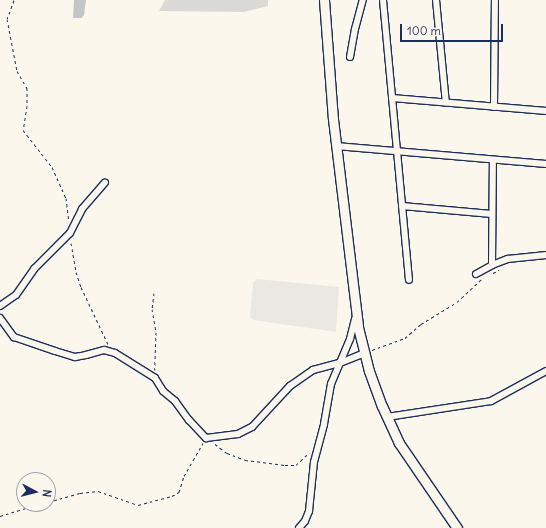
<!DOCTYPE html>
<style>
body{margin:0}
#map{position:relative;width:546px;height:528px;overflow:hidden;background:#fbf7ec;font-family:Delius,sans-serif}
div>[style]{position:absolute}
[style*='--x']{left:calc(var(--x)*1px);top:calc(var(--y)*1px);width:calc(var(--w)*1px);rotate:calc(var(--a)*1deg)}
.built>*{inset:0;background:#eae8e2}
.green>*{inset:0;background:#dadad7}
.shadow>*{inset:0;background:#0003}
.building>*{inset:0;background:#c3c5c9}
.path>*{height:1px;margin-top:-0.5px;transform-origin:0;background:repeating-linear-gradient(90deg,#1b2f5e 0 3px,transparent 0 6px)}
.roads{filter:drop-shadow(1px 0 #1b2f5e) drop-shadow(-1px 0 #1b2f5e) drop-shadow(0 1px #1b2f5e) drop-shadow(0 -1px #1b2f5e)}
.street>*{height:6px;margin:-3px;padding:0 3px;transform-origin:3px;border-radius:3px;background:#fbf7ec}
.secondary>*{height:9px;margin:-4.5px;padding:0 4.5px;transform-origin:4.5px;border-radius:4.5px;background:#fbf7ec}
span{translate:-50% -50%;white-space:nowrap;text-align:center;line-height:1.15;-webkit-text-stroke:4px #fbf7ec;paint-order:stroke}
.north{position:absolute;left:16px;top:472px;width:40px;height:40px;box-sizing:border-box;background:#fbf7ec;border:1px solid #a1a7b3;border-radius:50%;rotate:97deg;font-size:11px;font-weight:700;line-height:16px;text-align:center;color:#1b2f5e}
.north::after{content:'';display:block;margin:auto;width:14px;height:18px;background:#1b2f5e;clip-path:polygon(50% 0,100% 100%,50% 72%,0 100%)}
.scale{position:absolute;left:400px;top:24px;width:103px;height:18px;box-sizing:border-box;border:2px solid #1b2f5e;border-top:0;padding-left:5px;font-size:12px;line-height:14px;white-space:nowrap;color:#1b2f5e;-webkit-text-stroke:3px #fbf7ec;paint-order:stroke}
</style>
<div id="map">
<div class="built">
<i style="clip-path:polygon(257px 279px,339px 287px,336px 332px,254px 320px,250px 317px,253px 283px)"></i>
</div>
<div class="green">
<i style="clip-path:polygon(165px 0,268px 0,268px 6px,244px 12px,159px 11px)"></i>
</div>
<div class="shadow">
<i style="clip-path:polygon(75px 0,86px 0,84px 15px,82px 17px)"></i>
</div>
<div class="building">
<i style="clip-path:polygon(74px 0,84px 0,82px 18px,73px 18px)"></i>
</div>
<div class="path">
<i style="--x:14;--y:0;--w:20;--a:110"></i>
<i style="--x:7;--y:19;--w:53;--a:79.1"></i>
<i style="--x:17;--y:71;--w:20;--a:60"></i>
<i style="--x:27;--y:88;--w:18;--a:90"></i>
<i style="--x:27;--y:106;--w:24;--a:99"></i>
<i style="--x:23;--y:130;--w:47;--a:51.9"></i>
<i style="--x:52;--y:167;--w:34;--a:66"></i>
<i style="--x:66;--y:198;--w:23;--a:83"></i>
<i style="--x:71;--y:243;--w:29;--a:80"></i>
<i style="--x:76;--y:272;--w:16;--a:72"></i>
<i style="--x:81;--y:287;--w:63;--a:64.7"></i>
<i style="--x:493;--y:273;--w:7;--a:-27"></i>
<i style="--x:154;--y:293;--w:16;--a:97"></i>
<i style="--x:152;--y:309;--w:23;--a:80"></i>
<i style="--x:156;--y:332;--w:38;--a:92"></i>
<i style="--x:372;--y:350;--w:35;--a:-20"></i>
<i style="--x:405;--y:338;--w:21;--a:-41"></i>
<i style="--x:421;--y:324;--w:42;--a:-31.4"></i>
<i style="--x:457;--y:302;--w:35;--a:-43"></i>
<i style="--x:215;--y:444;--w:15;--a:37"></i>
<i style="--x:227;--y:453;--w:19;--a:21"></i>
<i style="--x:245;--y:460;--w:40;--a:7.1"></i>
<i style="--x:285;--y:465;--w:11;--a:0"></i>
<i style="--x:296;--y:465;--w:18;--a:-43"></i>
<i style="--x:48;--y:502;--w:33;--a:-16"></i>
<i style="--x:80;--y:493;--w:18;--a:-6"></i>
<i style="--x:98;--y:491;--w:42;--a:19.3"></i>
<i style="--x:138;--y:505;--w:35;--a:-15"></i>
<i style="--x:172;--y:496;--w:8;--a:-30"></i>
<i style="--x:179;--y:492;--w:17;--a:-73"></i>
<i style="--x:184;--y:476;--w:38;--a:-60"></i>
<i style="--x:0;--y:516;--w:41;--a:-17.1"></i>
</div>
<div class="roads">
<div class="street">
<i style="--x:383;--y:0;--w:281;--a:84.7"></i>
<i style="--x:436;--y:0;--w:103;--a:84.5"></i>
<i style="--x:350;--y:57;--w:28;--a:-80"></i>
<i style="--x:355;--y:29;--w:30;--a:-75"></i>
<i style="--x:392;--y:98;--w:155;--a:4.8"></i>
<i style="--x:494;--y:107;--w:107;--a:-89.5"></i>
<i style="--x:336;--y:146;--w:211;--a:4.9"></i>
<i style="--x:402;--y:206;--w:90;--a:5.1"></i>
<i style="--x:492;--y:265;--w:105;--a:-89.5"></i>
<i style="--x:476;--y:274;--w:18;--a:-29"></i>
<i style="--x:492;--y:265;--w:17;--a:-21"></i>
<i style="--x:508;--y:259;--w:38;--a:-6"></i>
<i style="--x:0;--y:306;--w:19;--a:-35"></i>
<i style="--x:16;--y:295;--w:32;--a:-55"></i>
<i style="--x:34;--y:269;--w:51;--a:-45"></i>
<i style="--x:70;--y:233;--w:27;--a:-63"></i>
<i style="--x:82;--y:209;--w:35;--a:-49"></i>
<i style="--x:0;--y:318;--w:24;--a:54"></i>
<i style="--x:14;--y:337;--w:43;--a:18.9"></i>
<i style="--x:55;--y:351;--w:21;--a:17"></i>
<i style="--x:75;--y:357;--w:11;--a:-10"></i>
<i style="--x:86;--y:355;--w:19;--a:-16"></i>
<i style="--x:104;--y:350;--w:11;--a:15"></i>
<i style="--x:115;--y:353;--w:47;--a:32"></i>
<i style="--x:155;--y:378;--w:15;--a:58"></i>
<i style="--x:163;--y:391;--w:16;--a:40"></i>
<i style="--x:175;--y:401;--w:24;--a:54"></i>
<i style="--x:189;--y:420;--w:25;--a:47"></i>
<i style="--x:206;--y:438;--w:32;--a:-7"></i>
<i style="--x:238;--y:434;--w:16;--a:-27"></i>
<i style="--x:252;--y:427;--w:56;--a:-47.2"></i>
<i style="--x:290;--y:386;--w:28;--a:-35"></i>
<i style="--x:313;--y:370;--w:28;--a:-15"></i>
<i style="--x:340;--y:363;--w:27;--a:-22"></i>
<i style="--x:387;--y:417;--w:105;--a:-8.7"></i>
<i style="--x:491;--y:401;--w:63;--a:-28.6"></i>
<i style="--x:299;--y:528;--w:9;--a:-49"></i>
<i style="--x:305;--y:521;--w:11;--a:-68"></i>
<i style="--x:309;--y:511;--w:49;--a:-84.2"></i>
<i style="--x:314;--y:462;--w:39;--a:-75"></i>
<i style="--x:324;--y:424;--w:41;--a:-80.1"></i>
<i style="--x:331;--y:384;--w:49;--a:-67.1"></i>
<i style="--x:350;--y:339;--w:21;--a:-76"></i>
</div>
<div class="secondary">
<i style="--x:324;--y:0;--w:119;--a:85.7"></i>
<i style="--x:333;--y:119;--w:209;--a:83.1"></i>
<i style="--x:358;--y:327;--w:45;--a:76"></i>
<i style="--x:369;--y:371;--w:37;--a:70"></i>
<i style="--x:382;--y:406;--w:41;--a:65.3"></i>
<i style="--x:399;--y:443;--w:103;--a:55.7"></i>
</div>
</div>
<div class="north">N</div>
<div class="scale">100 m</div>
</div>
